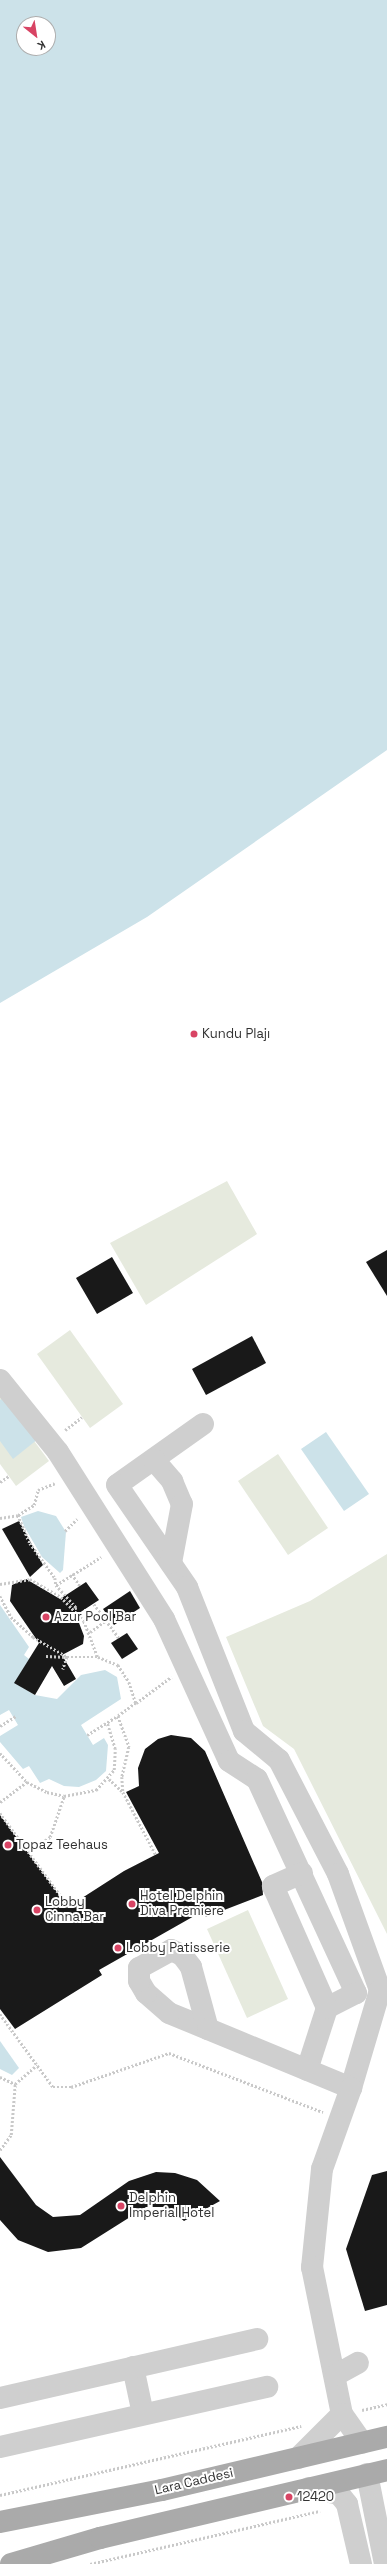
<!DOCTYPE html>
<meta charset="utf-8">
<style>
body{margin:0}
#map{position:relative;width:387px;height:2564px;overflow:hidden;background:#fff;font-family:"Space Grotesk",sans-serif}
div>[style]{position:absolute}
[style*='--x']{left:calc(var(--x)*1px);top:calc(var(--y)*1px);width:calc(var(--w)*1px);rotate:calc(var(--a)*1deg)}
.green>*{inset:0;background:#e6eade}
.water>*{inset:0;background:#cce2e9}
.building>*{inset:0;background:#191919}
.path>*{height:2.5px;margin-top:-1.25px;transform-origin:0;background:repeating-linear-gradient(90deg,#c9c9c9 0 2px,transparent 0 4px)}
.minor>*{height:22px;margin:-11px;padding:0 11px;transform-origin:11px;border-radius:11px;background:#cfcfcf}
.major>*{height:22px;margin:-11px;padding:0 11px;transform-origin:11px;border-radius:11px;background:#aaa}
.dots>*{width:11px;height:11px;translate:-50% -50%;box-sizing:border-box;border:2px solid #fff;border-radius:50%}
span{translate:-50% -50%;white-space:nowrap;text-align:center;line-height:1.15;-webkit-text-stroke:4px #fff;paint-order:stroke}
.poi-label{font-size:13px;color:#323232}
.left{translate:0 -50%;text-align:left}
.street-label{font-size:13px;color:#323232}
.north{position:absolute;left:16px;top:16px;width:40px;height:40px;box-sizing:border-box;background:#fff;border:1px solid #adadad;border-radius:50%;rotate:150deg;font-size:11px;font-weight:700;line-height:16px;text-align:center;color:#323232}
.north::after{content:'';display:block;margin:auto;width:14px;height:18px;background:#d84464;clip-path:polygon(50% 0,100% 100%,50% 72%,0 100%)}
</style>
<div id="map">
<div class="green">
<i style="clip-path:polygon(227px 1181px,257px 1234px,146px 1305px,110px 1243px)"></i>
<i style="clip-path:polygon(70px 1330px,123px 1404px,90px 1428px,37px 1354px)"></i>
<i style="clip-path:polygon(0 1395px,49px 1461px,16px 1486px,0 1464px)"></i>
<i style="clip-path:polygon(278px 1454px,328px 1528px,288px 1555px,238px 1481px)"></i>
<i style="clip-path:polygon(387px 1554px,387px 1934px,294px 1749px,263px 1726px,226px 1637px,310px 1601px)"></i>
<i style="clip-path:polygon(248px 1910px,288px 1999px,247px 2018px,207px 1929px)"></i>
</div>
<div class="water">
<i style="clip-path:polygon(evenodd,0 0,387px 0,387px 750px,147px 917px,0 1003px,0 0,24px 24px,48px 24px,48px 48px,24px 48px,24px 24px)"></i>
<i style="clip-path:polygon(6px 1396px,38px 1439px,13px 1459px,0 1441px,0 1400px)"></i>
<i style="clip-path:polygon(326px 1432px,369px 1494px,344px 1511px,301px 1449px)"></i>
<i style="clip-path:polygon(38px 1511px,56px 1516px,66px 1532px,63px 1570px,60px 1573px,42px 1557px,24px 1526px,21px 1517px)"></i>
<i style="clip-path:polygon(0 1605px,29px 1647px,24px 1655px,29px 1659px,15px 1683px,35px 1695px,57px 1699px,81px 1675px,105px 1670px,117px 1677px,121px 1699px,81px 1725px,93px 1745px,104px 1738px,108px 1745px,106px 1771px,96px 1780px,79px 1787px,64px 1786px,49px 1779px,40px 1783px,29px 1766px,23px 1769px,0 1742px,0 1736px,18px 1725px,9px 1710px,0 1715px)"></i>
<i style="clip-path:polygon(0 2041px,19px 2068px,12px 2075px,0 2069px)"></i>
</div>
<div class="building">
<i style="clip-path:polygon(387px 1250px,387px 1296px,366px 1262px)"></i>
<i style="clip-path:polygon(112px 1257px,133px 1293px,97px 1314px,76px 1278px)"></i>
<i style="clip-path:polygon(252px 1336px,266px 1363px,206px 1395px,192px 1369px)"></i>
<i style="clip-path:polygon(19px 1521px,43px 1565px,30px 1577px,2px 1529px)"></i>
<i style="clip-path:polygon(26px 1579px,60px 1599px,86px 1582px,99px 1600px,76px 1615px,84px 1636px,83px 1644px,62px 1655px,76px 1679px,64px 1686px,52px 1666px,35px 1695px,14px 1683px,39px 1643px,10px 1601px,12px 1585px)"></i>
<i style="clip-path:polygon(130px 1591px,140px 1608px,114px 1625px,103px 1609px)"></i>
<i style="clip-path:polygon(127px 1633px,138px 1649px,122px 1659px,111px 1643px)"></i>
<i style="clip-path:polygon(171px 1735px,191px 1738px,205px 1751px,262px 1882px,263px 1895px,206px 1917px,203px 1911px,99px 1970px,102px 1975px,15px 2029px,0 2009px,0 1815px,68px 1907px,124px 1871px,159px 1853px,126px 1792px,139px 1786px,138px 1768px,145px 1749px,158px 1739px)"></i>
<i style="clip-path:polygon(0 2157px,36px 2205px,53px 2217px,80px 2215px,129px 2181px,156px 2172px,175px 2173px,197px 2180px,220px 2201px,184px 2221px,167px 2207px,146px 2207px,81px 2248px,48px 2252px,18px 2240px,0 2220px)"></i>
<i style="clip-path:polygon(387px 2171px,387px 2305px,365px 2311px,346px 2249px,372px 2175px)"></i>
</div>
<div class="path">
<i style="--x:65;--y:1430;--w:21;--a:-37"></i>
<i style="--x:0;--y:1482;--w:11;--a:-34"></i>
<i style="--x:18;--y:1515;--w:19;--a:-32"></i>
<i style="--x:34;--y:1505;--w:16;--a:-75"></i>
<i style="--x:38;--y:1490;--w:18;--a:-22"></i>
<i style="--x:0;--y:1518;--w:18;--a:-9"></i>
<i style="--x:18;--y:1515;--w:30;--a:67"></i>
<i style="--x:30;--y:1543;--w:43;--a:54.5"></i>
<i style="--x:55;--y:1578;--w:7;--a:82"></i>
<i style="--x:56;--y:1585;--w:31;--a:48"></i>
<i style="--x:77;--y:1608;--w:3;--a:162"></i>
<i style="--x:65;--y:1531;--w:17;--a:-45"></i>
<i style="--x:72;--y:1574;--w:14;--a:56"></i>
<i style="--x:0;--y:1584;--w:30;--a:-9"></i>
<i style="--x:30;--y:1579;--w:36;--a:30"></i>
<i style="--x:61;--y:1597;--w:33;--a:46"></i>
<i style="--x:84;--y:1621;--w:39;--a:69"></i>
<i style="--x:56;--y:1585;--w:53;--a:-31.9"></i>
<i style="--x:0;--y:1596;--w:24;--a:62"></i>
<i style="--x:11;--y:1617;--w:30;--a:42"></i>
<i style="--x:33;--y:1637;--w:39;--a:30"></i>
<i style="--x:67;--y:1657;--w:31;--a:0"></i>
<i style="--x:98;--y:1657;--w:22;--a:22"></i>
<i style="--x:118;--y:1665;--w:20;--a:57"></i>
<i style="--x:129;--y:1682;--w:22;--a:72"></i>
<i style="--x:136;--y:1703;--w:22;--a:144"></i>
<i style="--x:118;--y:1716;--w:33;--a:70"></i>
<i style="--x:129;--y:1747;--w:31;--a:103"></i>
<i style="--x:122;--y:1777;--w:15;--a:86"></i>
<i style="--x:123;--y:1792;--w:71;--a:62.4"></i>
<i style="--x:94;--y:1604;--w:42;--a:53.7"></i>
<i style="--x:90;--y:1632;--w:24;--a:-36"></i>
<i style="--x:46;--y:1656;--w:21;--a:3"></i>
<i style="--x:67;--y:1657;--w:13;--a:108"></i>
<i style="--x:136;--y:1703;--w:44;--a:-36.6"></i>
<i style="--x:0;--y:1726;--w:19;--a:-32"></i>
<i style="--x:87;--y:1735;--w:36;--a:-32"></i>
<i style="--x:0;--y:1753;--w:40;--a:47"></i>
<i style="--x:27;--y:1782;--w:22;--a:27"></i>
<i style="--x:47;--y:1792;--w:17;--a:13"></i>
<i style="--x:64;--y:1796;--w:33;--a:-11"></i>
<i style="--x:96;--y:1790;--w:27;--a:-48"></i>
<i style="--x:114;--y:1770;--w:21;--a:-87"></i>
<i style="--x:115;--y:1749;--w:27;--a:-107"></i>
<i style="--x:109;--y:1779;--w:19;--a:43"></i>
<i style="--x:0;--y:1802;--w:34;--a:-37"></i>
<i style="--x:0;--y:1813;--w:115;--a:53.8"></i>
<i style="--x:29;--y:1852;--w:26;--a:-36"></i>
<i style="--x:50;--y:1837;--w:43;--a:-71.1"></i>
<i style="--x:0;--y:2014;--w:90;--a:54"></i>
<i style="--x:53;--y:2087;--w:18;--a:0"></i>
<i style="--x:71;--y:2087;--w:104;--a:-19.1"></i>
<i style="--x:169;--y:2053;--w:165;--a:21"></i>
<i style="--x:0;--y:2077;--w:17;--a:25"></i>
<i style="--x:15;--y:2084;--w:29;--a:-41"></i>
<i style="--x:0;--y:2150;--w:19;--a:-54"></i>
<i style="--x:11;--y:2135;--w:51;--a:-85.5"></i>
<i style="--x:362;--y:2410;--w:26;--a:-13"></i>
<i style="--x:0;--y:2495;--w:309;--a:-12.9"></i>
<i style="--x:90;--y:2564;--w:236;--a:-13"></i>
</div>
<div class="minor">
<i style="--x:0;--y:1380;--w:92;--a:51.1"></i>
<i style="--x:58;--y:1452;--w:198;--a:57.6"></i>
<i style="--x:164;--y:1619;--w:156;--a:65.4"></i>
<i style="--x:229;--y:1761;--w:33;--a:33"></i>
<i style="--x:257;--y:1779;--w:236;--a:65.2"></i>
<i style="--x:356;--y:1993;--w:33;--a:153"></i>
<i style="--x:327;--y:2008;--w:65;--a:107.9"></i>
<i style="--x:203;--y:1424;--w:105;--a:144.7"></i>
<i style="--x:117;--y:1485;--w:124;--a:55.5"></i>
<i style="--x:187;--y:1587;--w:155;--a:68.4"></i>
<i style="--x:244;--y:1731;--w:45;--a:39.6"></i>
<i style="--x:279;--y:1760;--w:128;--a:62.6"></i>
<i style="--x:338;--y:1874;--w:123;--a:70.1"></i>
<i style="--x:380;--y:1990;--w:102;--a:106.5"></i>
<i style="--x:154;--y:1460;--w:28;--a:49"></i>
<i style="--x:172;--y:1481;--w:25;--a:67"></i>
<i style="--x:182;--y:1504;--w:60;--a:100.6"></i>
<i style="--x:302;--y:1873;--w:32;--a:156"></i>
<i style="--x:273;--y:1886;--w:133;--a:66.1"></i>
<i style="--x:208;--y:2029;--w:42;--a:-157.7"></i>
<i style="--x:169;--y:2013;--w:30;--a:-139"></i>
<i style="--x:146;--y:1993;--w:14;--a:-120"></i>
<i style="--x:139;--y:1981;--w:13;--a:-90"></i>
<i style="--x:139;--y:1968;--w:37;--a:-29"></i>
<i style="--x:171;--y:1950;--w:12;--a:24"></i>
<i style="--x:182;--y:1955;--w:15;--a:53"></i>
<i style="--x:191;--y:1967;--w:64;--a:74.7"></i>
<i style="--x:208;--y:2029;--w:155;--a:22.4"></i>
<i style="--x:351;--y:2088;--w:86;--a:109.7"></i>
<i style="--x:322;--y:2169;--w:99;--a:95.8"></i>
<i style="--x:312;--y:2267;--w:150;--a:78.5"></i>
<i style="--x:342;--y:2414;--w:35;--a:55"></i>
<i style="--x:133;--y:2367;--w:48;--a:78"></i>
<i style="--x:336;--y:2375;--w:25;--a:-29"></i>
<i style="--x:0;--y:2398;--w:264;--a:-12.9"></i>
<i style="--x:0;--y:2447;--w:274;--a:-12.7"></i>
<i style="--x:298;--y:2458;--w:62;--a:-45"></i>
<i style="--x:367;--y:2474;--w:92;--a:78.7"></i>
<i style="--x:309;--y:2488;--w:31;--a:11"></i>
<i style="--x:339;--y:2494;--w:13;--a:51"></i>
<i style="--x:347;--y:2504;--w:62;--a:76.9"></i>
</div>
<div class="major">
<i style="--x:0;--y:2522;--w:165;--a:-11.2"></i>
<i style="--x:162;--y:2490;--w:231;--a:-13.3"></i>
<i style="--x:11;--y:2564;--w:93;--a:-16.3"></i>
<i style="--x:100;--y:2538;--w:295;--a:-13.3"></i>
</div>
<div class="dots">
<i style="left:194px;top:1034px;background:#d84464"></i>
<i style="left:46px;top:1617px;background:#d84464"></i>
<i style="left:8px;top:1845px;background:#d84464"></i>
<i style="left:132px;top:1904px;background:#d84464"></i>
<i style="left:37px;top:1910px;background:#d84464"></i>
<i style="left:118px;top:1948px;background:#d84464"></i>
<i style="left:121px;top:2206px;background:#d84464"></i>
<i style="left:289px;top:2497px;background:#d84464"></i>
</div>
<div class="poi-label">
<span class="left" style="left:202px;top:1034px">Kundu Plajı</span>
<span class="left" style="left:54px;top:1617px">Azur Pool Bar</span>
<span class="left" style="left:16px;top:1845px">Topaz Teehaus</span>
<span class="left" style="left:140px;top:1904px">Hotel Delphin<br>Diva Premiere</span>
<span class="left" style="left:45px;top:1910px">Lobby<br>Cinna Bar</span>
<span class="left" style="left:126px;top:1948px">Lobby Patisserie</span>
<span class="left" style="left:129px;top:2206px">Delphin<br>Imperial Hotel</span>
<span class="left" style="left:297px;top:2497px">12420</span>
</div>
<div class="street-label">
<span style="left:194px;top:2482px;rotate:-13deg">Lara Caddesi</span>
</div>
<div class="north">K</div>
</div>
